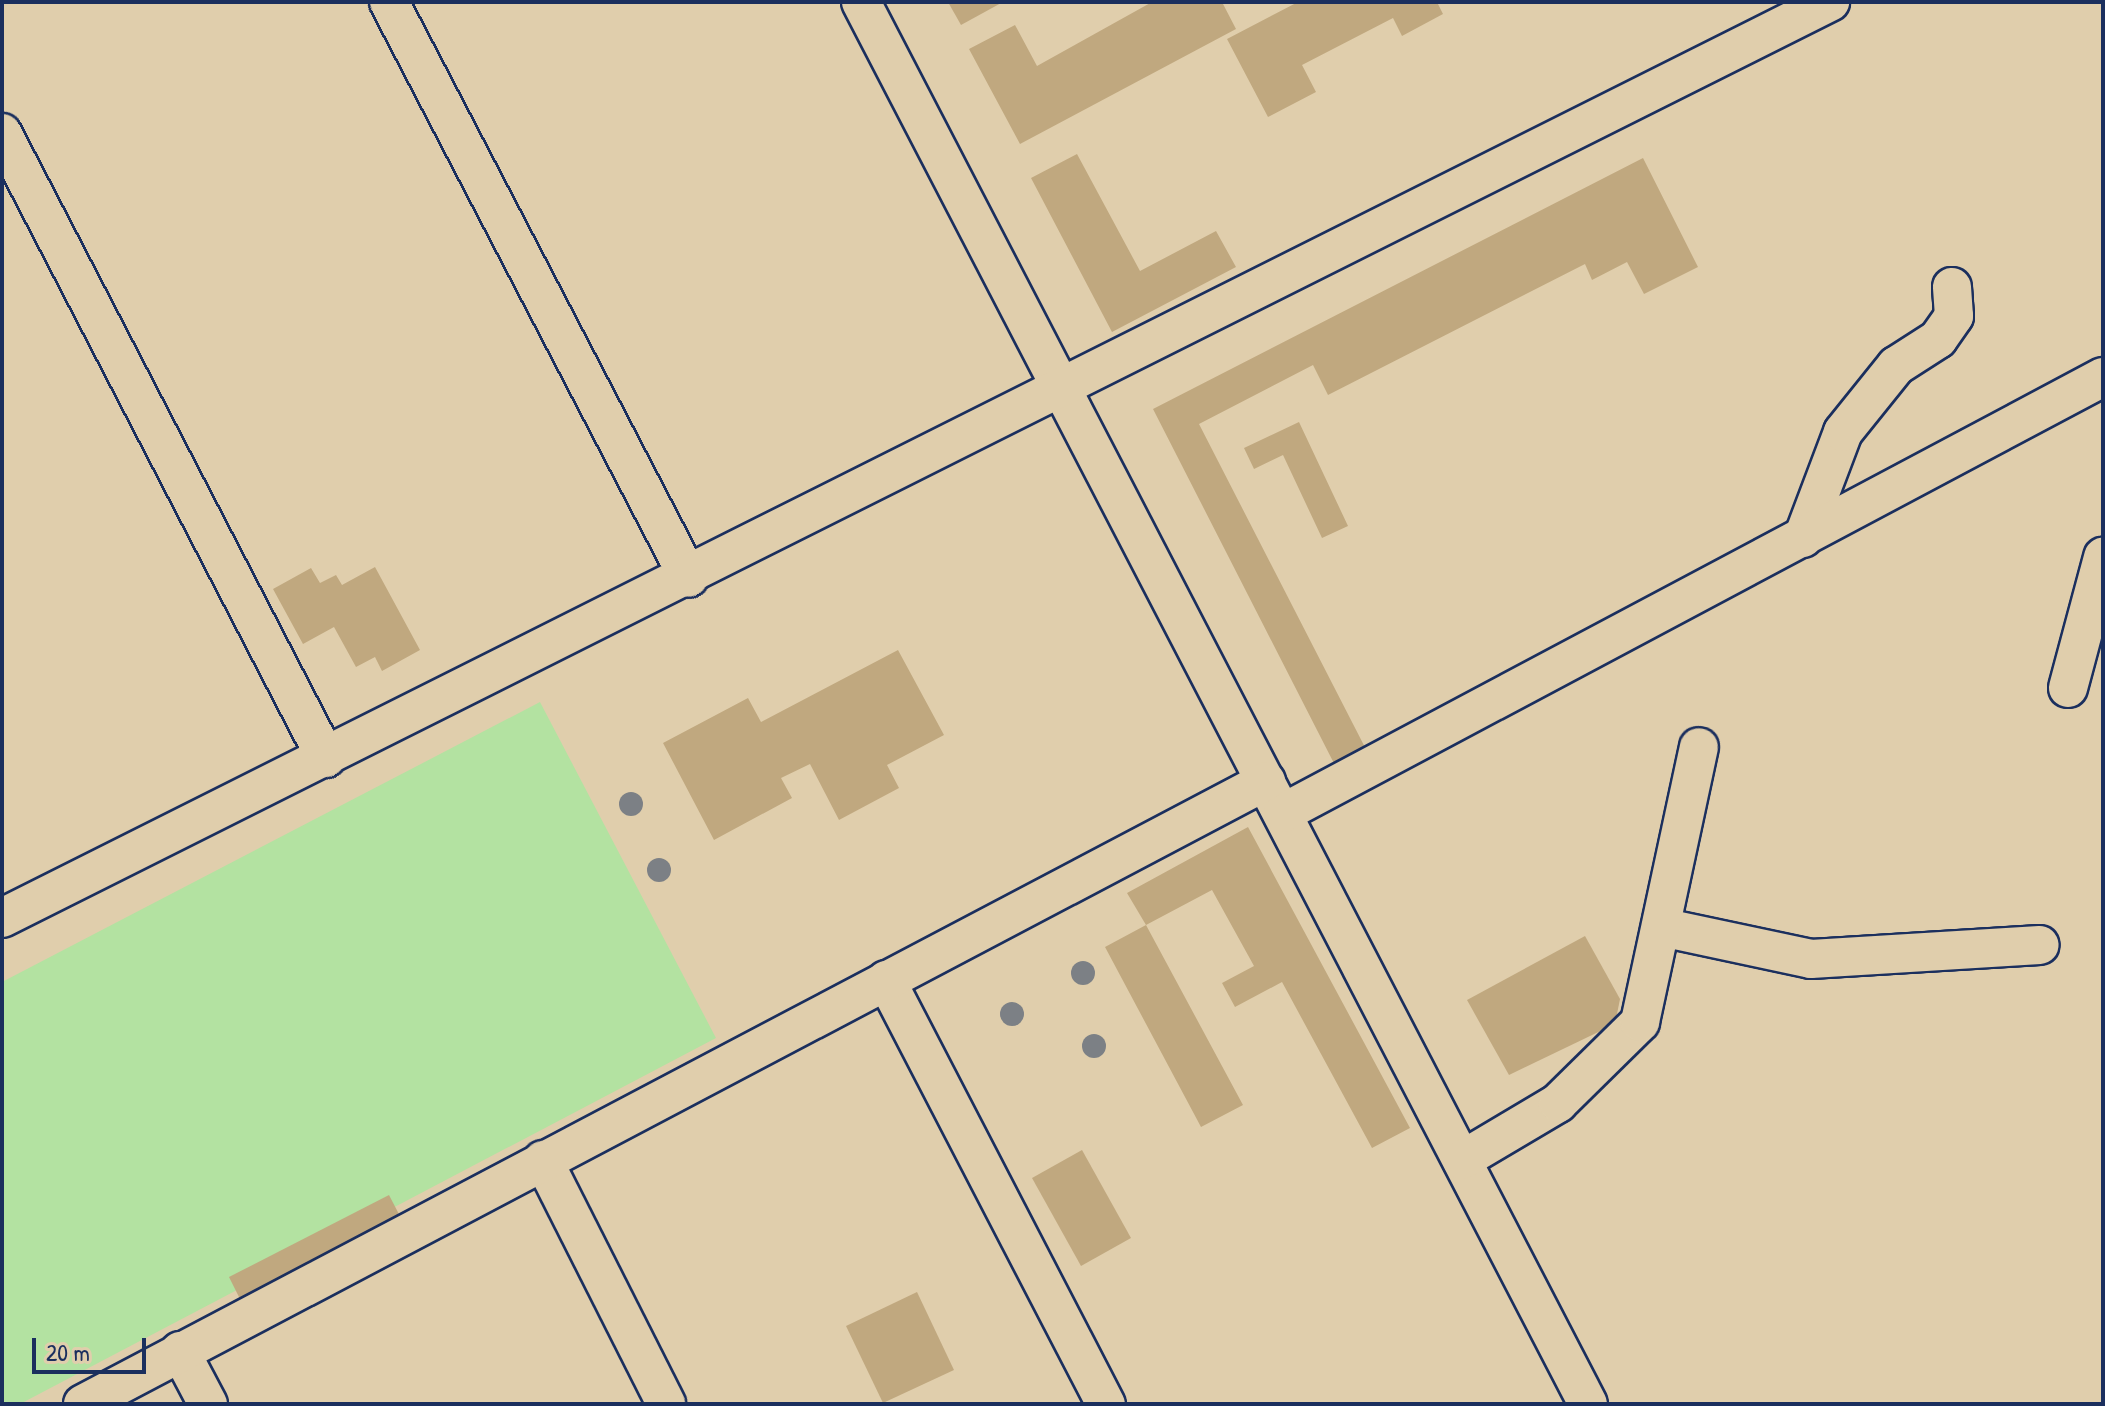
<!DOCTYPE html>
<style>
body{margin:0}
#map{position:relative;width:2105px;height:1406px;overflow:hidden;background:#e0ceac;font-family:"Patrick Hand",sans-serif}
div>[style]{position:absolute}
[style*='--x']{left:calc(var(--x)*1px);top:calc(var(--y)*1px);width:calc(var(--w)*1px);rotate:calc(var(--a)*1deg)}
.green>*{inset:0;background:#b3e2a1}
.building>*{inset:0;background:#c0a87f}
.roads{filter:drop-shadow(2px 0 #1b2f5e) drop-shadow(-2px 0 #1b2f5e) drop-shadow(0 2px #1b2f5e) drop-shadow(0 -2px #1b2f5e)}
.minor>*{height:38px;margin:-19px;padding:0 19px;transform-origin:19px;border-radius:19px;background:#e0ceac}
.trees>*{width:24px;height:24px;margin:-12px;border-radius:50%;background:#7c8085}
span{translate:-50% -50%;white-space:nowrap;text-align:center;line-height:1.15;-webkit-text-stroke:6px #e0ceac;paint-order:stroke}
.frame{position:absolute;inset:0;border:4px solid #1b2f5e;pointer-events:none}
.scale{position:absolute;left:32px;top:1338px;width:114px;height:36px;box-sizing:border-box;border:4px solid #1b2f5e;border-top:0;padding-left:10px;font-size:24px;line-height:28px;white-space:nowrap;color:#1b2f5e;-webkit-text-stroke:6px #e0ceac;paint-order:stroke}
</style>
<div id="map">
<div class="green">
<i style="clip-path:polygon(540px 702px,716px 1038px,20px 1404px,2px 1404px,2px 982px)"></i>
</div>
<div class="building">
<i style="clip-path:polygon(948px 2px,1003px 2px,961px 25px)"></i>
<i style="clip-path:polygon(1152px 2px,1222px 2px,1236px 29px,1020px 144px,969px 49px,1015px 25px,1037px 66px)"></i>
<i style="clip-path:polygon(1298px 2px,1437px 2px,1443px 14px,1402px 36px,1393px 18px,1302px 65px,1316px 92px,1268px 117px,1227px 39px)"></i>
<i style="clip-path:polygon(1077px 154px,1140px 271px,1216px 231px,1236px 267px,1112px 332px,1031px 178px)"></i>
<i style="clip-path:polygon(1643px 158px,1698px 267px,1644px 294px,1627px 262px,1592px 280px,1585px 264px,1328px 395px,1313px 365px,1199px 424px,1372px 761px,1341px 777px,1153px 409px)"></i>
<i style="clip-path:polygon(1299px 422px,1348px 526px,1322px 538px,1283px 455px,1254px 469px,1244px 448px)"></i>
<i style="clip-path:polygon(375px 567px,420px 650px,382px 671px,375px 657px,356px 667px,334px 627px,303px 644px,273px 589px,311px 568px,320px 583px,336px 575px,342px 585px)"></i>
<i style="clip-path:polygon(898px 650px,944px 735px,887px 765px,899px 788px,839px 820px,810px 764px,781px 778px,792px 798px,714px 840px,663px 743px,748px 698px,761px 722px)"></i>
<i style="clip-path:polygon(1248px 827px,1410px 1128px,1372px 1148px,1282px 982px,1235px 1007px,1222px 983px,1254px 966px,1212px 890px,1146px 925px,1243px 1105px,1201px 1127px,1105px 947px,1146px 925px,1127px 893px)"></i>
<i style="clip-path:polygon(1585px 936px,1620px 999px,1615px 1024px,1509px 1075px,1467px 1000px)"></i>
<i style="clip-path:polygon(1082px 1150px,1131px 1238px,1081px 1266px,1032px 1178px)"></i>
<i style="clip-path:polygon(389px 1195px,402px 1220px,242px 1303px,229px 1277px)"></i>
<i style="clip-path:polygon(917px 1292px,954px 1370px,883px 1403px,846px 1326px)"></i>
</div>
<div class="roads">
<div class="minor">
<i style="--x:389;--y:2;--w:649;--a:62.49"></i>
<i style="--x:861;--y:2;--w:1579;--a:62.59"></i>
<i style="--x:2;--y:133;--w:704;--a:62.6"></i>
<i style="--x:1803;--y:538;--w:113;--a:-69.3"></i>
<i style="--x:1843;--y:432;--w:85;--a:-51.2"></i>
<i style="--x:1896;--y:366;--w:50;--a:-32.7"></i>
<i style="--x:1938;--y:339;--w:28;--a:-55"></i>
<i style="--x:1954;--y:316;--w:29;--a:-94"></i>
<i style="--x:2068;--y:688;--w:136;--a:-75"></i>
<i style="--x:1283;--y:813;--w:929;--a:-28"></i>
<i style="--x:2;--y:918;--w:2045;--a:-26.62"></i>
<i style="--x:1661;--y:927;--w:153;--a:12"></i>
<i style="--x:1811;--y:959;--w:229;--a:-3.5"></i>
<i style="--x:886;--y:980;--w:478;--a:62.6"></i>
<i style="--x:543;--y:1160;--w:273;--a:63.2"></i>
<i style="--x:1462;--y:1160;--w:112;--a:-30.7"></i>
<i style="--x:1558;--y:1103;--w:115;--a:-44.6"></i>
<i style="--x:1640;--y:1022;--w:281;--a:-77.9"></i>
<i style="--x:180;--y:1351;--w:60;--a:62.2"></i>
<i style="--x:83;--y:1404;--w:1337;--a:-27.77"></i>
</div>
</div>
<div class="trees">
<i style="left:631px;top:804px"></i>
<i style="left:659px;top:870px"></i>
<i style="left:1083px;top:973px"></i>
<i style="left:1012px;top:1014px"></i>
<i style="left:1094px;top:1046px"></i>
</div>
<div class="frame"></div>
<div class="scale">20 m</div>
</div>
